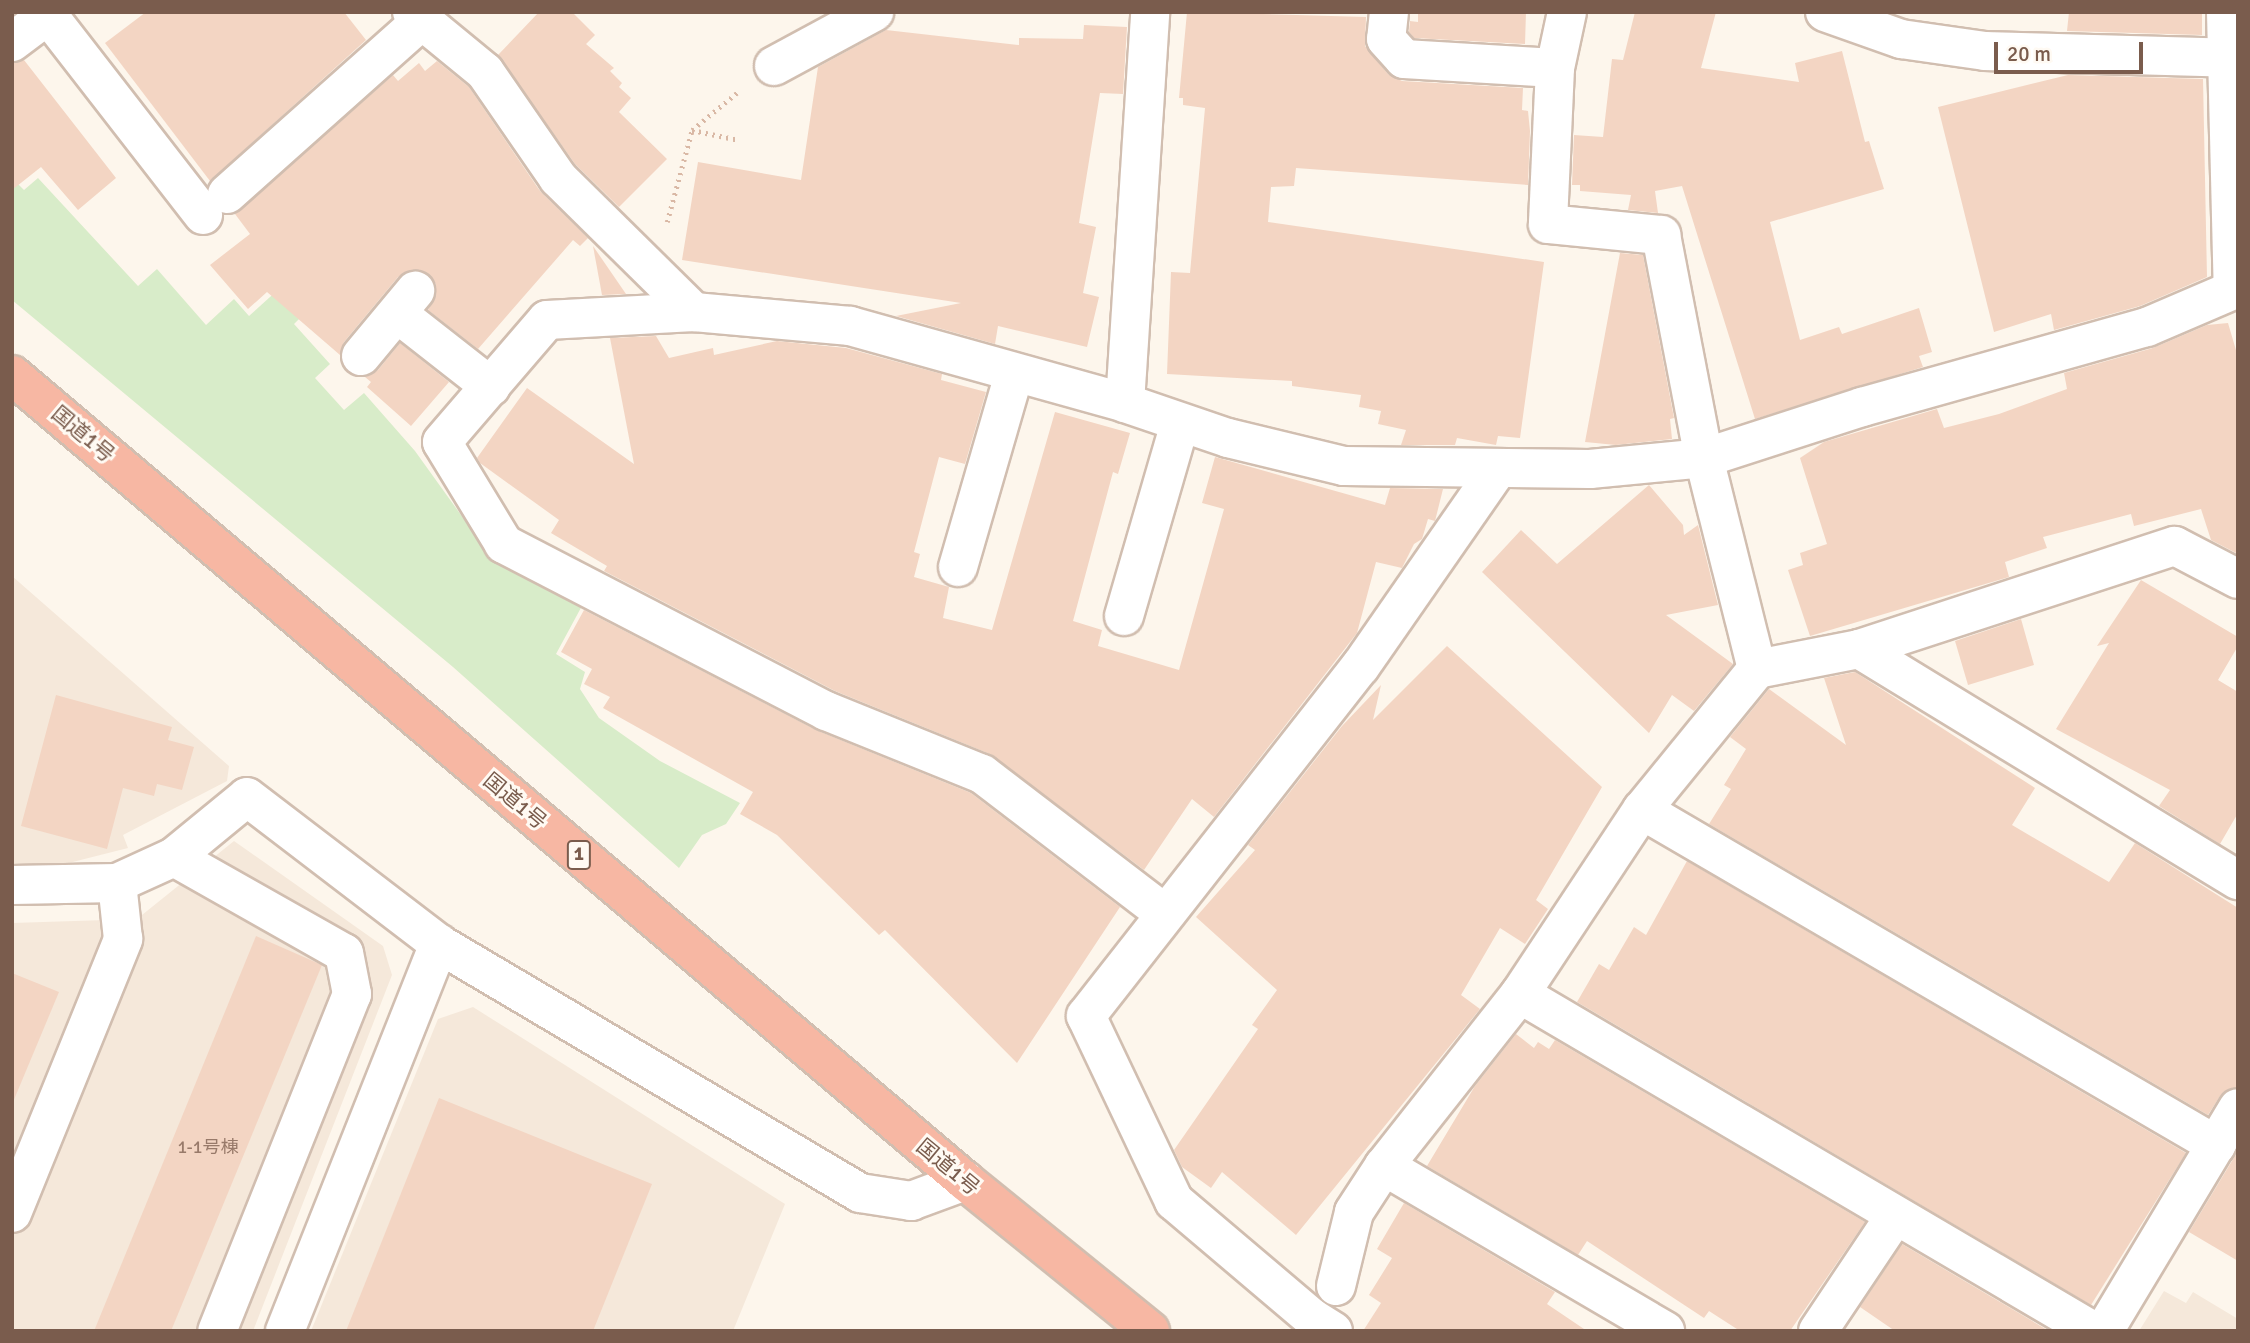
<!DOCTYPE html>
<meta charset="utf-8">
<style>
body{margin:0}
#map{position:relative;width:2250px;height:1343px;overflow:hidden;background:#fdf6ec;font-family:Signika,"Noto Sans JP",sans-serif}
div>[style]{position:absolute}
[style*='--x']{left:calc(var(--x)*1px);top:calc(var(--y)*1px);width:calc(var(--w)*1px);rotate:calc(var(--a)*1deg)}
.residential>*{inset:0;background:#f5e8da}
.green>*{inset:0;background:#d8ecc9}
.building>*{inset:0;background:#f3d5c3}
.path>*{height:4.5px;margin-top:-2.25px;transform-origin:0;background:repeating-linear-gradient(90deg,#d9b8a5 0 2px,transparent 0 7px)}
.roads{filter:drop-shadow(2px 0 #d1beb0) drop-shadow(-2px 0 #d1beb0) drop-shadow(0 2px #d1beb0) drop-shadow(0 -2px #d1beb0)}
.minor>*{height:38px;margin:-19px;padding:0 19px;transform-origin:19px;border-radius:19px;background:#fff}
.highway>*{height:38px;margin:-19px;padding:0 19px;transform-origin:19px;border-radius:19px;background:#f7b7a3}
span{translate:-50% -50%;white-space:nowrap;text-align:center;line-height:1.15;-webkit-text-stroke:6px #fffaf3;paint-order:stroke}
.number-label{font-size:18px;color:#987a6a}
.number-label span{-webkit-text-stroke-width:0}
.shield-label span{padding:2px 5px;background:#fffaf3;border:2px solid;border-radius:5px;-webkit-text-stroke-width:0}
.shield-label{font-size:19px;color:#7a5c4d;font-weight:700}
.street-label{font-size:21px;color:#7a5c4d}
.frame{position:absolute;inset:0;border:14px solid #7a5c4d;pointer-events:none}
.scale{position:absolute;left:1994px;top:42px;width:149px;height:32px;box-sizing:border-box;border:4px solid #7a5c4d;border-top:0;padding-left:9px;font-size:21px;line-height:24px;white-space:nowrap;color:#7a5c4d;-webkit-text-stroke:5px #fffaf3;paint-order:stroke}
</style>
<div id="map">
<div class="residential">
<i style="clip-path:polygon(12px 576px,229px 766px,227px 781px,123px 835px,128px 848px,45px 869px,12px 869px)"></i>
<i style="clip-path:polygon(234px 841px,383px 946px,392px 975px,253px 1331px,12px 1331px,12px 923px,137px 919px)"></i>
<i style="clip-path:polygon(473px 1007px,785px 1204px,733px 1331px,311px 1331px,438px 1019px)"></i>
<i style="clip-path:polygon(2164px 1291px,2186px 1303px,2193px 1292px,2238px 1319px,2238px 1331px,2139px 1331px)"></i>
</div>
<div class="green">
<i style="clip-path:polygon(12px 178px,24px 190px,38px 178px,138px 286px,157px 269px,206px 325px,234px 299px,249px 316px,302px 268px,306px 312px,294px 324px,330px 364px,315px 378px,344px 410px,364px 393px,415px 451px,489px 554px,583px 604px,556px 654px,585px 672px,580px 689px,599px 718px,660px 761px,740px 803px,726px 824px,702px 835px,679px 868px,453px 667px,12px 300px)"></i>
</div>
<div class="building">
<i style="clip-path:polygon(146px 12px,344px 12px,366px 40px,210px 181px,105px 43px)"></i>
<i style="clip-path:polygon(539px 12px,572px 12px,595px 35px,586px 44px,614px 68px,610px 71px,622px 83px,619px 87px,631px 98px,619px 112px,667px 159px,619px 207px,575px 164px,498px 55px)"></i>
<i style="clip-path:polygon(1187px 12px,1366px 17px,1365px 46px,1388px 74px,1402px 81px,1523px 88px,1522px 110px,1528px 111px,1530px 131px,1528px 185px,1296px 168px,1294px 186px,1271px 187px,1268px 222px,1544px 262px,1520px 438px,1498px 436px,1496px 445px,1457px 438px,1455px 445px,1401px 445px,1406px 430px,1378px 424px,1381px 411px,1359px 407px,1361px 395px,1292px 386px,1292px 381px,1167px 374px,1171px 272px,1190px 273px,1205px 108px,1183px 105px,1183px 98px,1179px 98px)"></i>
<i style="clip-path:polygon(1418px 12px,1526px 12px,1525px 44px,1414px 38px,1409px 32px,1410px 21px,1418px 22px)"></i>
<i style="clip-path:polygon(1635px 12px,1716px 12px,1701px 68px,1799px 82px,1795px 63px,1842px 51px,1865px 142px,1869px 141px,1884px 189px,1770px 222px,1800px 340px,1839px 327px,1842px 334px,1919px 308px,1932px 352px,1919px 356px,1923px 367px,1755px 419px,1682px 186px,1655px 191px,1658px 213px,1628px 210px,1631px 195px,1580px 191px,1580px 185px,1572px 185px,1574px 135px,1603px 137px,1612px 59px,1623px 60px)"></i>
<i style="clip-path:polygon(2069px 12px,2202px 12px,2202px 35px,2067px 31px)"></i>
<i style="clip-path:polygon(1084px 25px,1127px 27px,1123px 94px,1100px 93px,1079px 223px,1096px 227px,1083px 293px,1099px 297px,1087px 347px,998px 326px,995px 344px,896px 316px,961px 303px,682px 260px,698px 162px,801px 180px,818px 67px,886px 30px,1019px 45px,1019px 38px,1083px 39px)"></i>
<i style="clip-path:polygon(24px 60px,116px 178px,78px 210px,41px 167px,12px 190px,12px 63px)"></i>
<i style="clip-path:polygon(437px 61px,469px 87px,540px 191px,588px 238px,580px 246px,573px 240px,478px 349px,428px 310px,436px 295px,436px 284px,419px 270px,398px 277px,344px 342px,340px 355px,267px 292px,248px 309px,210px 265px,250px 234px,235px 214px,393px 75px,398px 81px,419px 63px,425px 71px)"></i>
<i style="clip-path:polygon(2068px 75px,2203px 79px,2207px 277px,2140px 306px,2054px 330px,2051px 314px,1994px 332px,1938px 107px)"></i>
<i style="clip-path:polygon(593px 246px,626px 294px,602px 295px)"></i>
<i style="clip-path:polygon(1620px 253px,1643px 255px,1674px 418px,1670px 419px,1672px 439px,1616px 445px,1585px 442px)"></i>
<i style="clip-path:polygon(2228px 323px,2238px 357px,2238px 554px,2211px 540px,2201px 509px,2134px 526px,2131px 514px,2043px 537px,2047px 548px,2005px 562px,2009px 577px,1810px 636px,1788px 570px,1803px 565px,1800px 553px,1827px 544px,1800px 458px,1824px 442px,1937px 409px,1944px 428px,1999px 414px,2067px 389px,2064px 373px,2153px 348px,2207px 325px)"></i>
<i style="clip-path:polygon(656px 336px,669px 358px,713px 348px,714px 355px,777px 341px,846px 348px,942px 374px,941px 380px,986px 392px,965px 464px,939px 457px,914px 552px,920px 554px,914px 577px,949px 587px,943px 618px,992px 630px,1055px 412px,1130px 433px,1118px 474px,1113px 472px,1073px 621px,1102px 630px,1098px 646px,1179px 670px,1224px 509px,1202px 503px,1215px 457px,1385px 505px,1390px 488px,1443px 489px,1435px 521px,1428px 519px,1422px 539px,1414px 544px,1402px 568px,1376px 562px,1357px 633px,1214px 817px,1192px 799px,1144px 870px,990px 754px,835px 691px,604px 571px,607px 566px,551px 533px,559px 520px,480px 463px,477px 458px,527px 388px,634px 464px,610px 338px)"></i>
<i style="clip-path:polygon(400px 343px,449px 382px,411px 426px,367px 387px,371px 382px,365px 377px,378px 370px)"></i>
<i style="clip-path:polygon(1649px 485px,1683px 525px,1684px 535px,1698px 525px,1718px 605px,1666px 615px,1733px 664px,1694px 711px,1672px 695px,1649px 733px,1482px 572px,1521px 530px,1557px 564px)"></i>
<i style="clip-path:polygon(2141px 580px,2238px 637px,2238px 646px,2218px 680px,2238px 692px,2238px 813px,2220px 844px,2159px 806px,2170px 790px,2056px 729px,2109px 643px,2097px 646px)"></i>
<i style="clip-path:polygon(584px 610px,816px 730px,971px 793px,1120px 907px,1017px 1063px,885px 930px,879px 935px,777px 835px,740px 814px,753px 792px,603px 708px,610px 697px,584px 684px,592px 669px,561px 652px)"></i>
<i style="clip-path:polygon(2021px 619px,2034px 665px,1968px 685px,1955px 641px)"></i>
<i style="clip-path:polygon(1447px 646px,1602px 787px,1536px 900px,1548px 909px,1525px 944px,1500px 928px,1461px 995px,1480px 1009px,1296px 1235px,1222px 1172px,1211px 1188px,1182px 1167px,1174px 1150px,1258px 1029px,1252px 1025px,1277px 990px,1196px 917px,1255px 850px,1248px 845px,1342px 726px,1381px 685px,1373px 720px)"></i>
<i style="clip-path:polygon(1855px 672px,2035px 788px,2012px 825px,2109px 882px,2135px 843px,2238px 908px,2238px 1086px,2220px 1096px,2208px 1115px,1709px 824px,1731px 789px,1724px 785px,1746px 749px,1730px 737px,1769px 689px,1846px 745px,1824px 678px)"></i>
<i style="clip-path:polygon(56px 695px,172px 727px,168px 740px,194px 747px,182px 790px,157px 784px,154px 796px,123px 788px,107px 849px,21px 826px)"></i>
<i style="clip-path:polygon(1687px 861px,2186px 1153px,2091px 1305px,1577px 1002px,1599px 964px,1609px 970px,1634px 927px,1646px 935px)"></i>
<i style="clip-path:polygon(256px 936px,322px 965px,171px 1331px,94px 1331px)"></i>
<i style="clip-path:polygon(12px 973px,59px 992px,13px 1102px,12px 1102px)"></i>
<i style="clip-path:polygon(1516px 1034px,1534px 1048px,1538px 1042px,1549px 1049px,1555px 1040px,1865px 1222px,1790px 1331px,1740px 1331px,1709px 1311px,1704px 1318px,1587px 1241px,1578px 1255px,1427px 1166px,1475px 1086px)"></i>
<i style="clip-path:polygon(439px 1098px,652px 1184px,593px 1331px,346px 1331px)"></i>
<i style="clip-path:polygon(2238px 1151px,2238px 1261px,2189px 1232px)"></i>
<i style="clip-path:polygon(1404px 1203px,1555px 1292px,1547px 1304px,1587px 1331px,1363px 1331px,1381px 1303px,1369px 1295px,1392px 1258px,1377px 1249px)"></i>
<i style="clip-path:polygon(1902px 1244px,2049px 1331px,1895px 1331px,1860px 1307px)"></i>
</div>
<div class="path">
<i style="--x:692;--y:130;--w:48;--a:12"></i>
<i style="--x:667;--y:222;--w:95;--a:-74.8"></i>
<i style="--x:692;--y:130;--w:60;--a:-39.6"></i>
</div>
<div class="roads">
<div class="minor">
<i style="--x:412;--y:12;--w:94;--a:39.4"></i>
<i style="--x:485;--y:72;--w:129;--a:55.4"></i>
<i style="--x:558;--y:178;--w:191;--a:44.6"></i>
<i style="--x:1389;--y:12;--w:27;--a:96"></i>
<i style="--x:1386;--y:39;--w:27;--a:48"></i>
<i style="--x:1404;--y:59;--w:151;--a:3.4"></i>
<i style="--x:1567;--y:12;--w:57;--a:102.1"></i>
<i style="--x:1555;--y:68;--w:156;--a:92.6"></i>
<i style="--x:1548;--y:224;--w:114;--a:5.6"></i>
<i style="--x:1661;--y:235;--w:227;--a:79.1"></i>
<i style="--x:1704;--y:458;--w:218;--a:75.9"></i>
<i style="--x:1825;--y:12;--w:81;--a:19.6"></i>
<i style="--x:1901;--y:39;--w:85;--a:8.1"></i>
<i style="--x:1985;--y:51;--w:253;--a:1.6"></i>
<i style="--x:2226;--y:12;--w:277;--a:88.6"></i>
<i style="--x:12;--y:42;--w:45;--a:-36.9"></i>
<i style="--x:48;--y:15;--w:253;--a:52.2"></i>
<i style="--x:774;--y:66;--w:114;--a:-28.4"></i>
<i style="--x:227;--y:194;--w:261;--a:-41.7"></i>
<i style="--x:398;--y:314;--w:118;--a:38.1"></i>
<i style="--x:361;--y:356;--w:85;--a:-50.3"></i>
<i style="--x:1125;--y:403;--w:392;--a:-86.3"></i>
<i style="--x:958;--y:567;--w:201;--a:-73.8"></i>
<i style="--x:1124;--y:616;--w:201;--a:-73.8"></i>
<i style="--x:1859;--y:649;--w:444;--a:31.4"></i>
<i style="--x:1642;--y:810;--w:665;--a:30.27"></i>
<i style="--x:174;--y:857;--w:195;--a:29.5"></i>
<i style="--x:344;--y:953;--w:42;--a:79"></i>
<i style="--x:352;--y:994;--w:363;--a:111.8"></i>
<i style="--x:12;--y:885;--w:105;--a:-1.1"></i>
<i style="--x:117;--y:883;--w:63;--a:-24.5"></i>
<i style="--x:174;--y:857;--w:94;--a:-39.4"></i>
<i style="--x:247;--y:797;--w:242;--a:37.4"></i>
<i style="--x:439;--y:944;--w:489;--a:30.6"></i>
<i style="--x:860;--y:1193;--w:52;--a:8.9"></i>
<i style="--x:911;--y:1201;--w:58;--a:-20.3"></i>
<i style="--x:1164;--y:913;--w:229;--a:-142.6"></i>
<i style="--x:982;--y:774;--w:168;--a:-158"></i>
<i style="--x:826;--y:711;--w:363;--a:-152.6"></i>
<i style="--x:504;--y:544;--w:119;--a:-121.3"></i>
<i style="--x:442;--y:442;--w:161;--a:-49.3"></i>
<i style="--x:547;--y:320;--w:147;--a:-3.1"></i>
<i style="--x:694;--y:312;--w:157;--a:5.1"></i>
<i style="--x:850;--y:326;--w:286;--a:15.6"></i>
<i style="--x:1125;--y:403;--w:109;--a:18.8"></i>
<i style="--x:1228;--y:438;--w:119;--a:13.6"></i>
<i style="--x:1344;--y:466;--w:246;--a:0.7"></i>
<i style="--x:1590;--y:469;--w:115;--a:-5.5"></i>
<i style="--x:1704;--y:458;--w:166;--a:-17.9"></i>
<i style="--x:1862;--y:407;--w:296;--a:-15.7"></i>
<i style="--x:2147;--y:327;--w:99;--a:-23.2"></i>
<i style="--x:1520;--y:994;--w:665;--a:30.46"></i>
<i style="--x:1384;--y:1166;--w:326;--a:30.4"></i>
<i style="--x:12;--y:1213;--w:296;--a:-67.9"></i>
<i style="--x:123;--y:939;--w:56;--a:-96.1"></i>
<i style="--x:1336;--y:1286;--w:76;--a:-76.3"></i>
<i style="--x:1354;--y:1212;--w:55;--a:-56.9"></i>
<i style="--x:1384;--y:1166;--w:219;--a:-51.7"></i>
<i style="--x:1520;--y:994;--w:221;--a:-56.5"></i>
<i style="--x:1642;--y:810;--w:182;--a:-50.8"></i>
<i style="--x:1757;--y:669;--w:104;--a:-11.1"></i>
<i style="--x:1859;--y:649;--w:332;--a:-18.1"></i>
<i style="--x:2175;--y:546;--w:71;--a:27.6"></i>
<i style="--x:285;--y:1331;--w:417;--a:-68.3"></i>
<i style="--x:1333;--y:1331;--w:25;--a:-148"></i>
<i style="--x:1312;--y:1318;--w:181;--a:-139.7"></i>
<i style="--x:1174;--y:1201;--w:205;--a:-115.4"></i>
<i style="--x:1086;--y:1016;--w:444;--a:-51.9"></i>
<i style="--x:1360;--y:667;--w:240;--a:-55.2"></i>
<i style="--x:1818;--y:1331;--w:138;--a:-56.2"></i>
<i style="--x:2104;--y:1331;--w:260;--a:-59"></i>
</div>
<div class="highway">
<i style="--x:12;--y:375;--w:1248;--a:40.22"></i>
<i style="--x:965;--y:1181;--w:238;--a:39"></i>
</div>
</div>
<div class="number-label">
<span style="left:208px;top:1147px">1-1号棟</span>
</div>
<div class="shield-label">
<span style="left:579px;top:855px">1</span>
</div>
<div class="street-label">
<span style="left:83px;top:434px;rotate:40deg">国道1号</span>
<span style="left:515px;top:801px;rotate:40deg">国道1号</span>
<span style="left:948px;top:1167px;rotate:40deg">国道1号</span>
</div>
<div class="frame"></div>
<div class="scale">20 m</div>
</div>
